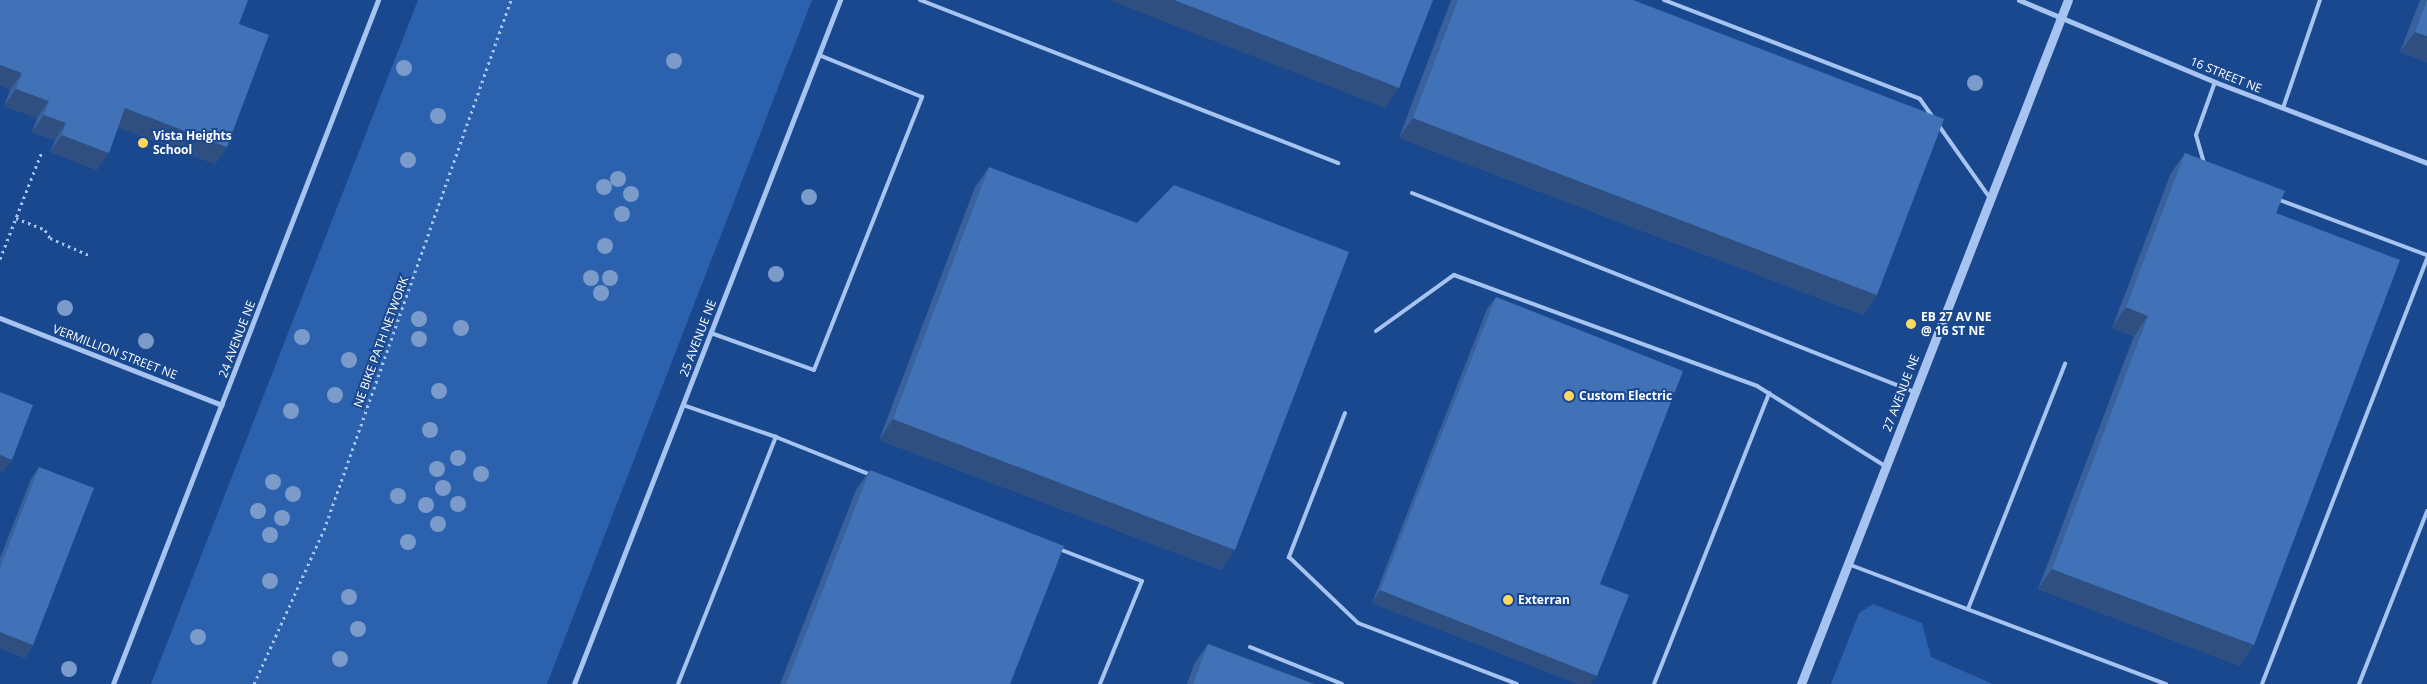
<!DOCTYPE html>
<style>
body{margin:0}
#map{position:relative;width:2427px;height:684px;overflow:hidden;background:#19488f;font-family:"Open Sans",sans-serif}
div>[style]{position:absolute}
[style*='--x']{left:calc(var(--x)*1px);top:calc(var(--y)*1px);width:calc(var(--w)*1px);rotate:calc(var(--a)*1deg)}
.green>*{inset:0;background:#2b61ad}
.path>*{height:3px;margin-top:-1.5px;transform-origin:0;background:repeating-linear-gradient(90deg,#a6c4ef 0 2.5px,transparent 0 6.5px)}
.service>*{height:4px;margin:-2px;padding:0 2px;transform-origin:2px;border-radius:2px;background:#a6c4ef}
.minor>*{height:5px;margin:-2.5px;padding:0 2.5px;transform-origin:2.5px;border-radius:2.5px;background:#a6c4ef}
.tertiary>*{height:9px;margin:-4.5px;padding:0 4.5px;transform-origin:4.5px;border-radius:4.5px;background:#a6c4ef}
.trees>*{width:16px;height:16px;margin:-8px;border-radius:50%;background:#7b9bca}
.wall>*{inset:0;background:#38619d}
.shaded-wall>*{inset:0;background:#2e4f80}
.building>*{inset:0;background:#4171b7}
.dots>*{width:14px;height:14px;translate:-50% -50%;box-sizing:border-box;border:2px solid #19488f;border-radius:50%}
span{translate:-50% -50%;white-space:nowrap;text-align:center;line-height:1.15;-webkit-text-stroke:4px #19488f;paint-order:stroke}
.street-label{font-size:12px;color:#fff}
.poi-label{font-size:12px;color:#fff;font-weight:700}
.left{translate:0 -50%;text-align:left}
</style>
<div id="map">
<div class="green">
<i style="clip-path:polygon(418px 0,812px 0,547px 684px,151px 684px)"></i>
<i style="clip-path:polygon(1873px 604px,1922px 623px,1931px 657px,1993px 684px,1831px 684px,1859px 613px)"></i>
</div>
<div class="path">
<i style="--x:16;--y:218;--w:31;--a:22"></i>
<i style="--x:45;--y:230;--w:9;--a:58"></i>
<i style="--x:50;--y:238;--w:45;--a:23.7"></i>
<i style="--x:0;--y:259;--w:116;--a:-68.7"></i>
<i style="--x:254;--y:684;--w:169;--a:-65.6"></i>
<i style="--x:324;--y:530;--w:562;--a:-70.57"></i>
</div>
<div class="service">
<i style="--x:920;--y:0;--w:449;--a:21.3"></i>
<i style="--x:1664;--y:0;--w:274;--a:21.1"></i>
<i style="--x:1920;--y:99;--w:21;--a:55"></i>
<i style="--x:2283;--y:108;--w:114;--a:-71.1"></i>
<i style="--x:1939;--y:126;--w:88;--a:54.7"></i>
<i style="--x:2204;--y:163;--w:29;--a:-106"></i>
<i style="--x:2196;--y:135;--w:56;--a:-70.3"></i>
<i style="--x:1412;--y:193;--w:540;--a:21.62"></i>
<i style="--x:2277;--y:199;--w:160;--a:20.5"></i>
<i style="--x:1376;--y:331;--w:96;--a:-35.7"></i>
<i style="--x:1454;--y:275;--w:323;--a:20.1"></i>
<i style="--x:1757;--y:386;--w:151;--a:32"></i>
<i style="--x:711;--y:333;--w:109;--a:19.8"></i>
<i style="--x:814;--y:370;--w:294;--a:-68.4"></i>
<i style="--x:922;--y:97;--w:111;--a:-157.8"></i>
<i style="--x:1345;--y:413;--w:155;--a:111.3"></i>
<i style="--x:1289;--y:557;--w:95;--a:43.7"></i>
<i style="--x:1358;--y:623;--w:170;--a:21"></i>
<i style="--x:776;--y:437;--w:102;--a:21.8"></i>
<i style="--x:1059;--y:549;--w:89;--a:21.1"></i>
<i style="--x:1142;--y:581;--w:111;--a:112.2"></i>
<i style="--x:1848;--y:564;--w:340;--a:20.7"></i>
<i style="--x:1968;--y:609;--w:264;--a:-68.4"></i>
<i style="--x:1250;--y:647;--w:99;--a:21.9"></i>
<i style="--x:678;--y:684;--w:266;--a:-68.4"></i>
<i style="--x:776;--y:437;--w:98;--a:-161"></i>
<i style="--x:1654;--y:684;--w:313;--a:-68.4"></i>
<i style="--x:2262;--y:684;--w:457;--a:-68.8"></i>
<i style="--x:2359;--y:684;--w:186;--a:-68.5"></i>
</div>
<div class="minor">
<i style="--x:2019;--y:0;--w:212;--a:22.7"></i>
<i style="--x:2215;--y:82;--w:227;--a:20.9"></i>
<i style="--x:0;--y:318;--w:238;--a:21.4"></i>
<i style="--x:113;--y:684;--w:734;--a:-68.82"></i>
<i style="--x:574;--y:684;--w:734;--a:-68.75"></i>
</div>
<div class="tertiary">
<i style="--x:1801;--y:684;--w:734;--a:-68.68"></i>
</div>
<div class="trees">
<i style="left:674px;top:61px"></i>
<i style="left:404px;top:68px"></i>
<i style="left:1975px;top:83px"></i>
<i style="left:438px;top:116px"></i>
<i style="left:408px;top:160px"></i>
<i style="left:618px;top:179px"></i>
<i style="left:604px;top:187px"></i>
<i style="left:631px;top:194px"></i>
<i style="left:809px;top:197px"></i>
<i style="left:622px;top:214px"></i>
<i style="left:605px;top:246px"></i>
<i style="left:776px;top:274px"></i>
<i style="left:591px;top:278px"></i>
<i style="left:610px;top:278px"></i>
<i style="left:601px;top:293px"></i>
<i style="left:65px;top:308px"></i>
<i style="left:419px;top:319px"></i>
<i style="left:461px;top:328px"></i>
<i style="left:302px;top:337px"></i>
<i style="left:419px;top:339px"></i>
<i style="left:146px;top:341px"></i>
<i style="left:349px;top:360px"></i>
<i style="left:439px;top:391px"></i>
<i style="left:335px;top:395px"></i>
<i style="left:291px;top:411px"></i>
<i style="left:430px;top:430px"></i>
<i style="left:458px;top:458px"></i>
<i style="left:437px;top:469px"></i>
<i style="left:481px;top:474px"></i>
<i style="left:273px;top:482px"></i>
<i style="left:443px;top:488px"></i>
<i style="left:293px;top:494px"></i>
<i style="left:398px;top:496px"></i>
<i style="left:458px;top:504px"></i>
<i style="left:426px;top:505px"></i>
<i style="left:258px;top:511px"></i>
<i style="left:282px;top:518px"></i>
<i style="left:438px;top:524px"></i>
<i style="left:270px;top:535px"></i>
<i style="left:408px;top:542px"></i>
<i style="left:270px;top:581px"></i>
<i style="left:349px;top:597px"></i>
<i style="left:358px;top:629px"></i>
<i style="left:198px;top:637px"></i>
<i style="left:340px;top:659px"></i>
<i style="left:69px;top:669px"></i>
</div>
<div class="wall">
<i style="clip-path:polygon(0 0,239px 24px,227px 147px,215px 164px,118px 127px,97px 170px,50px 152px,55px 140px,32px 132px,37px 118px,4px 106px,10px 90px)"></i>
<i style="clip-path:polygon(1451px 0,1633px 0,1877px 295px,1863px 315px,1399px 138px)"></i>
<i style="clip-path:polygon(2420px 0,2427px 0,2427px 62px,2400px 52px)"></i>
<i style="clip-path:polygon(2185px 153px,2276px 213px,2240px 666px,2038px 589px,2134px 336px,2112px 328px,2171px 173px)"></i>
<i style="clip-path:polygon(989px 167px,1221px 570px,879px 440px,975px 187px)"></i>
<i style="clip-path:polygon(1496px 297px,1600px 584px,1591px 684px,1578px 684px,1372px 603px,1487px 309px)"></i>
<i style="clip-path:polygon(39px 467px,33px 645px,25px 658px,0 648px,0 558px,31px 479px)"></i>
<i style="clip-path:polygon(870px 470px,1010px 684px,780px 684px,856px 490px)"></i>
<i style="clip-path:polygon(1208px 644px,1314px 684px,1187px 684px,1194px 664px)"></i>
</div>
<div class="shaded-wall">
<i style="clip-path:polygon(1109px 0,1174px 0,1399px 88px,1385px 108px)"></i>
<i style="clip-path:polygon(2415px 32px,2427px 36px,2427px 62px,2400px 52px)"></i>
<i style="clip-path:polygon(0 65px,22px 73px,10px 90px,0 86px)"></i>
<i style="clip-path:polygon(16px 89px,49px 101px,37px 118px,4px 106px)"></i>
<i style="clip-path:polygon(125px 108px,227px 147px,215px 164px,113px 125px)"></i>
<i style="clip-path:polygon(44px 115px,66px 123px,55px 140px,32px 132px)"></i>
<i style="clip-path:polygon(1413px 118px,1877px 295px,1863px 315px,1399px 138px)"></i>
<i style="clip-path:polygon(62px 135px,109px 153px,97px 170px,50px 152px)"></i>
<i style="clip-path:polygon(2126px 307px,2148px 316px,2134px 336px,2112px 328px)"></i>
<i style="clip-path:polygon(893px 419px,1235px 550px,1221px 570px,879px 440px)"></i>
<i style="clip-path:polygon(0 455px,12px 460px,3px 472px,0 471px)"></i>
<i style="clip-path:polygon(2052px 569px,2254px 645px,2240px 666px,2038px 589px)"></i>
<i style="clip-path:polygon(1380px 590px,1597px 676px,1591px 684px,1578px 684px,1372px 603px)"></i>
<i style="clip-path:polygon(0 632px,33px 645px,25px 658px,0 648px)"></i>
</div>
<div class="building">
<i style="clip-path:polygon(0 0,248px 0,239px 24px,269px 35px,227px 147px,125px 108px,109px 153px,62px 135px,66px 123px,44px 115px,49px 101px,16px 89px,22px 73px,0 65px)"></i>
<i style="clip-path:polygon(1174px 0,1433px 0,1399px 88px)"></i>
<i style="clip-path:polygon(1458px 0,1633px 0,1944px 119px,1877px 295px,1413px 118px)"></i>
<i style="clip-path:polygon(2427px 0,2427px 36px,2415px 32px)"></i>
<i style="clip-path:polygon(2185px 153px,2285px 191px,2276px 213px,2400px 260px,2254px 645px,2052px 569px,2148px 316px,2126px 307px)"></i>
<i style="clip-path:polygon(989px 167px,1137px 223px,1174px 185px,1349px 252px,1235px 550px,893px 419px)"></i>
<i style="clip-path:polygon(1496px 297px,1683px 371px,1600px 584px,1629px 595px,1597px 676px,1380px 590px)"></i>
<i style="clip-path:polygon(0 392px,33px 405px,12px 460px,0 455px)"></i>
<i style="clip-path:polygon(39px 467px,94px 488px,33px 645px,0 632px,0 568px)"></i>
<i style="clip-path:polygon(870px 470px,1064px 546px,1010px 684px,786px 684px)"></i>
<i style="clip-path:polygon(1208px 644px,1314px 684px,1193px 684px)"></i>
</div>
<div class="dots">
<i style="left:143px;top:143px;background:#ffd864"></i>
<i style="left:1911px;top:324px;background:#ffd864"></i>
<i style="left:1569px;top:396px;background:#ffd864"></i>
<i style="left:1508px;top:600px;background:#ffd864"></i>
</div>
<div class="street-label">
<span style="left:2226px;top:75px;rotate:22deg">16 STREET NE</span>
<span style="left:698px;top:338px;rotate:-69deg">25 AVENUE NE</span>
<span style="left:237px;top:339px;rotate:-69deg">24 AVENUE NE</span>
<span style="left:381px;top:342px;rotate:-70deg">NE BIKE PATH NETWORK</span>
<span style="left:115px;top:352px;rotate:21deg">VERMILLION STREET NE</span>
<span style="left:1901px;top:393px;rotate:-69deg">27 AVENUE NE</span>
</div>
<div class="poi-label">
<span class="left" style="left:153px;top:143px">Vista Heights<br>School</span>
<span class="left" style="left:1921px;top:324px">EB 27 AV NE<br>@ 16 ST NE</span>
<span class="left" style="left:1579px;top:396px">Custom Electric</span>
<span class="left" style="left:1518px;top:600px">Exterran</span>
</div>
</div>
